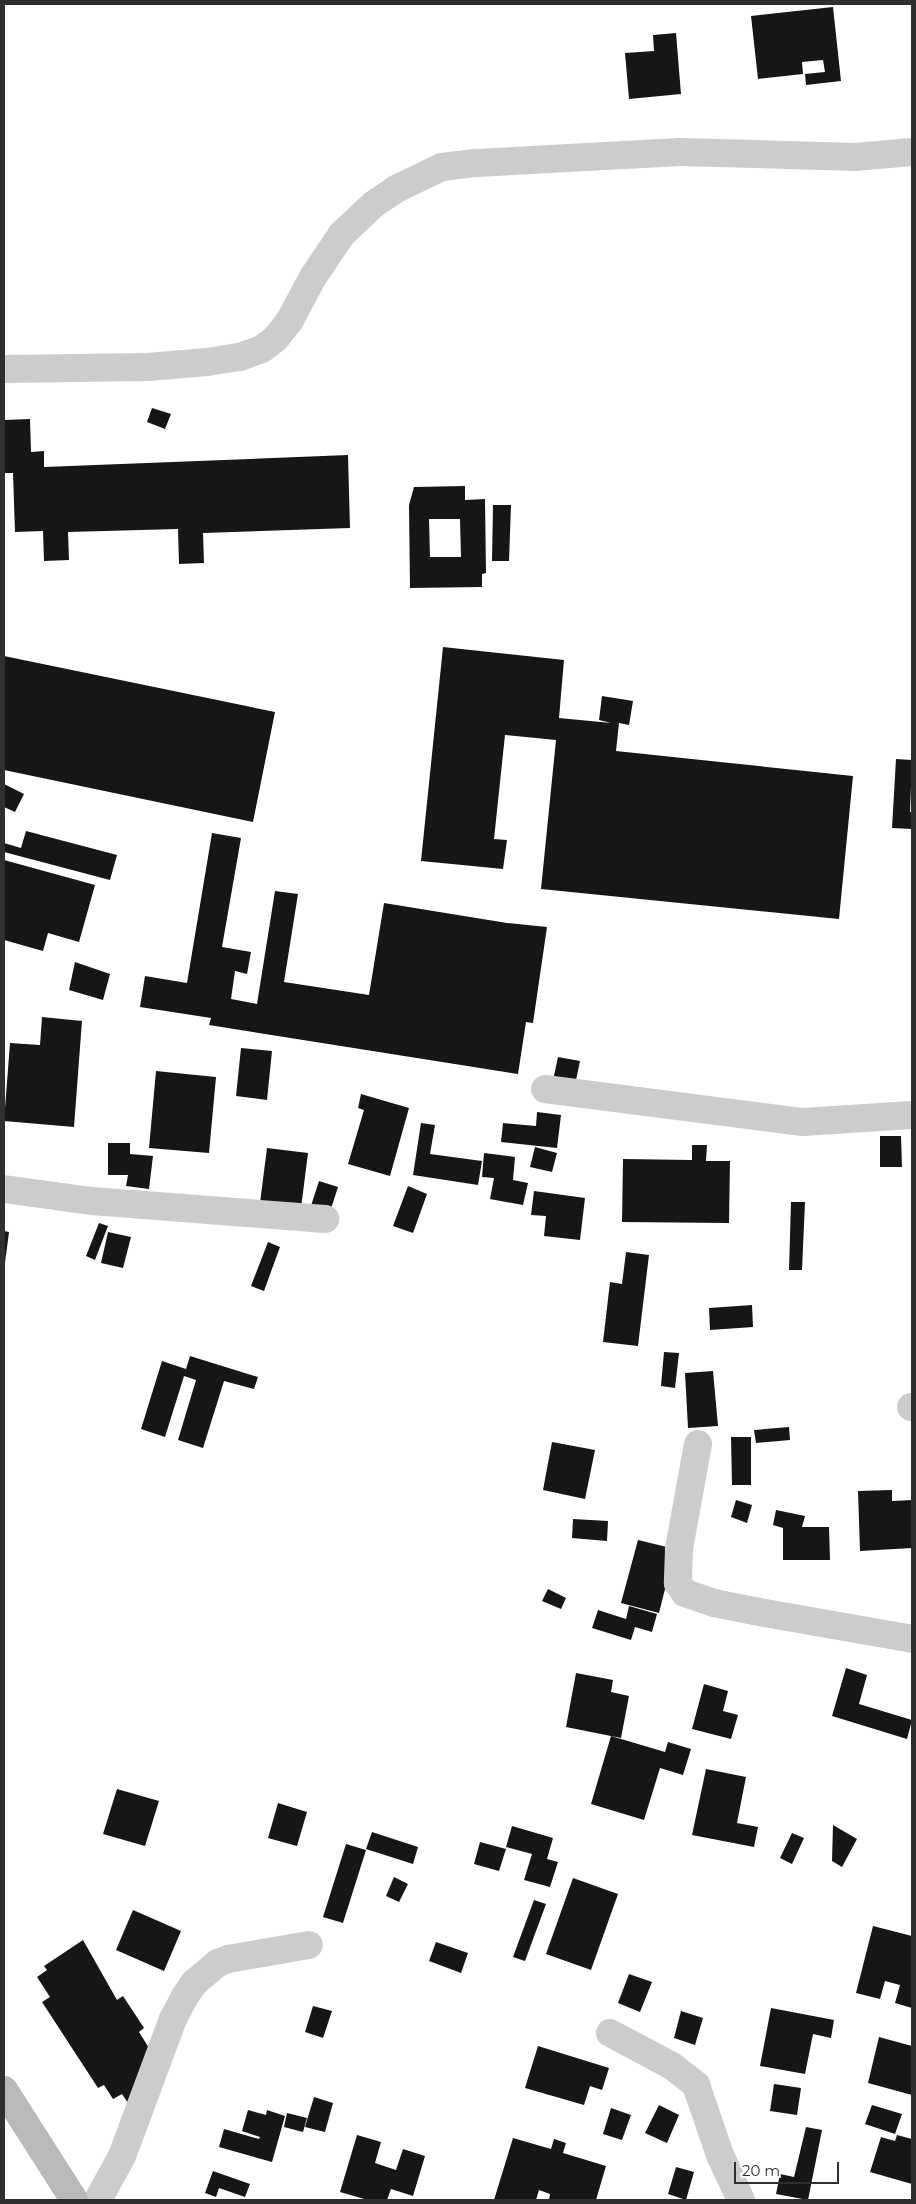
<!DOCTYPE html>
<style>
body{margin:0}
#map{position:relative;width:916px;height:2204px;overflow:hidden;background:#fff;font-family:Montserrat,sans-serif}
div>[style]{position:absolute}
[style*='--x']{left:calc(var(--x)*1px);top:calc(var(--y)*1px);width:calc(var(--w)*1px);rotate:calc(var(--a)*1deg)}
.building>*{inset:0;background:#161616}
.minor>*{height:28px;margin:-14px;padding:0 14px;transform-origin:14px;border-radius:14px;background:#ccc}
.secondary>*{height:28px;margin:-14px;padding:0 14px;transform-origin:14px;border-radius:14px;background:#b9b9b9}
span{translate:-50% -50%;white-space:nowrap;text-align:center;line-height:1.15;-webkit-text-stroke:5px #fff;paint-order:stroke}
.frame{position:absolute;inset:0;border:5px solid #2f2f2f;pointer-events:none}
.scale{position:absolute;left:734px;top:2162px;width:105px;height:22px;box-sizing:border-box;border:2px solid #2f2f2f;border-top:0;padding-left:6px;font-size:15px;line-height:18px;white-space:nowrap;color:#2f2f2f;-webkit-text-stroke:4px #fff;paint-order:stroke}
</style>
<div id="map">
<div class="building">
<i style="clip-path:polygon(833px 7px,841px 81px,806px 85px,805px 74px,825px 72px,823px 60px,802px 62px,803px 74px,758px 79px,751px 16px)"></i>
<i style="clip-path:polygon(676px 33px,681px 94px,629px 99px,625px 53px,654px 51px,653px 35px)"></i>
<i style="clip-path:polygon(152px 408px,171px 414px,165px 429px,147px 422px)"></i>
<i style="clip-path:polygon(30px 419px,31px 452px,44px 451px,44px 467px,348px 455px,350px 528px,203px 533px,204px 563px,179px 564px,178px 529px,68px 532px,69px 560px,44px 561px,43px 531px,15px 532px,13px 473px,4px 473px,4px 420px)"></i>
<i style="clip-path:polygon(evenodd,465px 486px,465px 500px,485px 499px,486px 573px,482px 574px,482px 587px,410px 588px,409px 505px,414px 487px,465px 486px,429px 519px,460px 519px,461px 557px,430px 557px,429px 519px)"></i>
<i style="clip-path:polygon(493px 505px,511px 505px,509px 561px,492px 561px)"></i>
<i style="clip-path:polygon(443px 647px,564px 660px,559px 718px,611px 723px,599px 720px,602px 696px,633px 701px,629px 725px,619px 723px,616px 751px,853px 776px,839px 919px,541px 889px,556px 740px,505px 735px,494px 839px,507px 840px,503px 869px,421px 861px)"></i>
<i style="clip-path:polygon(4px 656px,275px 712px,253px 822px,4px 770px)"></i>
<i style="clip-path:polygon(896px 759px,912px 760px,910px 812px,912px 812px,912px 829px,892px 828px)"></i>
<i style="clip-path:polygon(4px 784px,24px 794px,15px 812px,4px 807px)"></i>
<i style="clip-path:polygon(26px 831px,117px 855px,110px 880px,4px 852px,4px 843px,21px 848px)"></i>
<i style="clip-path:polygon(212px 833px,241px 838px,222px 947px,251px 952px,247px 974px,235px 971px,231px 999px,257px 1004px,275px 891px,298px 894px,284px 982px,369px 995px,384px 903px,507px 923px,547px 927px,533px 1023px,526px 1022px,518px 1074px,209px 1025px,211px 1018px,140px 1007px,145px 976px,187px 983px)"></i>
<i style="clip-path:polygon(4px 860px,95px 885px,79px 942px,48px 933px,43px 951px,4px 940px)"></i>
<i style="clip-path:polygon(75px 962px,110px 974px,103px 1000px,69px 990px)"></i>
<i style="clip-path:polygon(42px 1017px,82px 1021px,74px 1127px,4px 1121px,10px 1043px,40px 1045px)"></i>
<i style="clip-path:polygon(241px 1048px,272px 1051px,267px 1100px,236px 1096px)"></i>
<i style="clip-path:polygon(558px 1057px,580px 1061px,575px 1085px,553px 1080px)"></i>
<i style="clip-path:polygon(156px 1071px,216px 1077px,209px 1153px,149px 1148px)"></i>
<i style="clip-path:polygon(361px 1094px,409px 1108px,390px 1176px,348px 1164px,364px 1110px,358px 1108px)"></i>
<i style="clip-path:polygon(537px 1112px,561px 1115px,557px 1148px,501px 1142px,503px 1123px,536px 1126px)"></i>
<i style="clip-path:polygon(421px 1123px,435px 1125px,430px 1154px,482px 1161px,478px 1185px,413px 1175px)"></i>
<i style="clip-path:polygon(880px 1136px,901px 1136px,902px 1167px,880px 1167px)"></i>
<i style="clip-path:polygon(108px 1143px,130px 1143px,130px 1154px,153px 1156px,149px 1189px,126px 1186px,128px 1175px,108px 1175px)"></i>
<i style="clip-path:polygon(692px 1145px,707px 1145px,706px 1161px,730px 1161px,729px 1223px,622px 1222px,623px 1159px,692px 1160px)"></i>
<i style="clip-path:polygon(535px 1147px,557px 1153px,552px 1172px,530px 1167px)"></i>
<i style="clip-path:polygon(267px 1148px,308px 1153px,301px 1208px,260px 1203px)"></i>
<i style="clip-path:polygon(484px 1153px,515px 1157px,513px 1180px,528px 1183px,523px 1205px,490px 1199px,494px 1178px,482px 1177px)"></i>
<i style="clip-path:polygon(319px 1181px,338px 1187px,328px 1218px,309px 1212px)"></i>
<i style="clip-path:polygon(408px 1186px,427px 1194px,413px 1233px,393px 1226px)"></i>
<i style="clip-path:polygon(534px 1191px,585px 1198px,580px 1240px,544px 1236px,546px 1216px,531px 1215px)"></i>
<i style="clip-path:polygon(791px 1202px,805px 1202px,802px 1270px,789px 1270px)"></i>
<i style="clip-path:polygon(99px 1223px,108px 1226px,95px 1260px,86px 1256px)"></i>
<i style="clip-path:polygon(4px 1231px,9px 1232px,5px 1263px,4px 1263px)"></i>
<i style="clip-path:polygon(108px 1232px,131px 1237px,123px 1268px,101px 1263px)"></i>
<i style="clip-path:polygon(268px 1242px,280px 1247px,264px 1291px,251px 1286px)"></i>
<i style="clip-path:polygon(626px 1252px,649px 1255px,638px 1346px,603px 1342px,610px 1282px,622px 1284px)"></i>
<i style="clip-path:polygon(752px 1305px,753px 1327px,710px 1330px,709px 1308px)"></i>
<i style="clip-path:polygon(664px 1352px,679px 1353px,675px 1388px,661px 1386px)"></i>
<i style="clip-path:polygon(190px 1356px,258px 1377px,254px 1389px,224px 1381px,203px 1448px,178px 1440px,196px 1380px,184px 1376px,165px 1437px,141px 1429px,162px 1361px,186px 1369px)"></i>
<i style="clip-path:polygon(713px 1371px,718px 1426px,688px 1428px,685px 1373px)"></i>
<i style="clip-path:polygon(789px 1427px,790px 1440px,756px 1443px,754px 1430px)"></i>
<i style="clip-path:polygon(731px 1437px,751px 1437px,751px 1485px,732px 1485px)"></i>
<i style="clip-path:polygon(552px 1442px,595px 1450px,585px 1499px,543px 1490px)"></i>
<i style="clip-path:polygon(892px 1490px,892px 1501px,912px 1500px,912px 1548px,860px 1551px,858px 1491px)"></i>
<i style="clip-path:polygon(736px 1500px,752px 1505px,747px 1523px,731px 1517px)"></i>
<i style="clip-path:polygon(776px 1510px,805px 1516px,802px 1527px,829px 1527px,830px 1560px,783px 1560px,783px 1528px,773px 1525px)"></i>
<i style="clip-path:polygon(573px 1519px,608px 1521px,607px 1541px,572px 1538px)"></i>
<i style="clip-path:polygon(638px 1540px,675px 1549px,659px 1613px,621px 1603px)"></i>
<i style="clip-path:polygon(548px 1589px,566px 1598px,561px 1609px,542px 1601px)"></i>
<i style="clip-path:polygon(629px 1606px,657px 1614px,652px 1632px,635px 1627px,631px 1640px,592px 1628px,598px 1610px,626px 1619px)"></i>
<i style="clip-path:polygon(846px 1668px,867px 1675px,859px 1704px,912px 1720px,907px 1739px,832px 1716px)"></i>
<i style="clip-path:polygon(576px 1673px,613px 1680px,611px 1692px,629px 1696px,621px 1738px,566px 1727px)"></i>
<i style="clip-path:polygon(704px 1684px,728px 1691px,723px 1711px,738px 1715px,731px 1739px,692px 1729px)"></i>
<i style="clip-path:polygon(611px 1736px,665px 1752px,668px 1742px,691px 1749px,683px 1775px,660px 1768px,644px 1820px,591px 1804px)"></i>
<i style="clip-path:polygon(706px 1769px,746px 1777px,737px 1823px,758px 1827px,754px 1847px,692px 1835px)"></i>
<i style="clip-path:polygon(117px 1789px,159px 1801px,145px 1846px,103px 1834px)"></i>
<i style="clip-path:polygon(278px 1803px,307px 1812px,297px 1846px,268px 1838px)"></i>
<i style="clip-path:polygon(833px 1825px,857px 1839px,842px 1867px,832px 1861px)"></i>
<i style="clip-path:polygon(512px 1826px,553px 1838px,547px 1859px,558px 1862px,550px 1887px,524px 1880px,532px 1854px,506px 1847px)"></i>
<i style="clip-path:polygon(372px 1832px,418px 1847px,413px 1864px,366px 1849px)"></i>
<i style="clip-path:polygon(792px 1833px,804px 1838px,792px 1864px,780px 1858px)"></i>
<i style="clip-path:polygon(480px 1842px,506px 1849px,499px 1871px,474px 1864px)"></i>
<i style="clip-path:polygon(346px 1844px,366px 1850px,343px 1923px,323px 1917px)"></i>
<i style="clip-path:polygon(394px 1877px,408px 1884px,399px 1902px,386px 1896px)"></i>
<i style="clip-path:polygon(573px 1878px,618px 1894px,591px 1970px,546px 1954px)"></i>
<i style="clip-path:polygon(534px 1900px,546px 1904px,525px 1961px,513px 1957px)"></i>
<i style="clip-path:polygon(133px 1910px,181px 1931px,164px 1971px,116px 1950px)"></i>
<i style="clip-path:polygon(873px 1926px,912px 1936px,912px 2008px,895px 2003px,900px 1985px,885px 1981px,880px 1999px,856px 1993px)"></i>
<i style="clip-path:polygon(83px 1940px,117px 2000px,123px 1996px,144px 2028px,139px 2032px,154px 2056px,128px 2103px,122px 2094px,113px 2099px,104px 2085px,98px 2088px,42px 2002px,50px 1997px,37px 1977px,47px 1970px,44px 1966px)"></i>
<i style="clip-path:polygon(436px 1942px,468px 1953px,461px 1973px,429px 1961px)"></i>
<i style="clip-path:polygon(629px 1974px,652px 1982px,640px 2012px,618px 2003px)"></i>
<i style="clip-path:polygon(313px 2006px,332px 2011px,323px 2038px,305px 2032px)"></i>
<i style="clip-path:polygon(771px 2008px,834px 2020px,831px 2038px,813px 2034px,805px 2074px,760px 2066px)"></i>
<i style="clip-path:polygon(681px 2011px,703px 2018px,695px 2045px,674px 2038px)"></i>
<i style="clip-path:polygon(879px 2037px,912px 2046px,912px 2095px,868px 2083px)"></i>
<i style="clip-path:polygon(538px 2046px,609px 2068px,602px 2090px,590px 2086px,584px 2105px,525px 2088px)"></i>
<i style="clip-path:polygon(774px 2084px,801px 2088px,797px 2115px,770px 2111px)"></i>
<i style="clip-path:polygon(314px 2097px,333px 2103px,325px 2132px,305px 2127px)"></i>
<i style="clip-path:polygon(659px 2105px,679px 2115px,667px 2143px,645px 2133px)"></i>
<i style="clip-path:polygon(872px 2105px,902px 2114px,895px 2134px,865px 2124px)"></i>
<i style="clip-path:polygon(611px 2108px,631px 2115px,622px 2140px,603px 2134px)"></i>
<i style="clip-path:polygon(248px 2110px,266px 2115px,267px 2110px,285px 2116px,272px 2162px,219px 2147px,224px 2129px,259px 2139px,260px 2137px,242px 2131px)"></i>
<i style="clip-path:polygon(287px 2113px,307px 2118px,303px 2132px,284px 2127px)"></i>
<i style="clip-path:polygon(806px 2127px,822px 2130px,808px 2200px,776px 2194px,780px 2174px,794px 2177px)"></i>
<i style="clip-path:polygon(357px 2135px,381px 2142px,375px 2163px,396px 2170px,403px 2149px,425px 2156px,413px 2196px,391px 2189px,387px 2200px,368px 2200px,340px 2192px)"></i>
<i style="clip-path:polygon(897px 2135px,912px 2139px,912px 2184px,870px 2172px,881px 2137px,895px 2141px)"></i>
<i style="clip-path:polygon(513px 2138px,551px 2149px,554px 2139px,566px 2143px,563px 2153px,606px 2166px,596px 2200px,549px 2200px,550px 2194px,539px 2190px,536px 2200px,494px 2200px)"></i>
<i style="clip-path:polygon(676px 2167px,694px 2172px,686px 2200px,668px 2194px)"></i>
<i style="clip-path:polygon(213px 2171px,250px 2184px,245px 2197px,219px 2188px,216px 2197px,205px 2193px)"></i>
</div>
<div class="minor">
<i style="--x:4;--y:369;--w:144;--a:-0.8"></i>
<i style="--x:148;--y:367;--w:59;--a:-4.8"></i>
<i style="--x:207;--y:362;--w:33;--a:-9"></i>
<i style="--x:240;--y:357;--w:23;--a:-20"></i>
<i style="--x:262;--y:349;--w:18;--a:-38"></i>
<i style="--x:276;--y:338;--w:23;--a:-52"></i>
<i style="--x:290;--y:320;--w:49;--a:-61.9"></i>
<i style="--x:313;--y:277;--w:52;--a:-56"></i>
<i style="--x:342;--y:234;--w:44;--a:-43.2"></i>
<i style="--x:374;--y:204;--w:27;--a:-34"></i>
<i style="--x:396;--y:189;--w:51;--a:-25.6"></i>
<i style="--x:442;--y:167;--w:34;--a:-7"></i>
<i style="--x:476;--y:163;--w:204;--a:-3.1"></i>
<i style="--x:680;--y:152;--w:175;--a:1.6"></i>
<i style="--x:855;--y:157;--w:57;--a:-5"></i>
<i style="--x:545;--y:1089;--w:260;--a:7.3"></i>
<i style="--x:803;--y:1122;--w:109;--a:-3.7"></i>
<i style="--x:4;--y:1189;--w:89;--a:7.8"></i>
<i style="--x:92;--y:1201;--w:234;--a:4.4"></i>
<i style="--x:911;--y:1407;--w:1;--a:0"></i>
<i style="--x:698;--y:1444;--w:107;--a:100.3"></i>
<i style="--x:679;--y:1549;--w:34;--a:92"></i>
<i style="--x:678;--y:1583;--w:12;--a:55"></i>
<i style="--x:685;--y:1593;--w:31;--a:19"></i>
<i style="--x:714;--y:1603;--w:41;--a:11.3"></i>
<i style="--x:754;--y:1611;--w:160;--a:10"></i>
<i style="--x:610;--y:2033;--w:70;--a:28"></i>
<i style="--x:672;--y:2066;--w:31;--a:38"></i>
<i style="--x:696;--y:2085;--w:74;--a:71.1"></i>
<i style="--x:720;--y:2155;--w:50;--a:65"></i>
<i style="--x:98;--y:2200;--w:50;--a:-61.4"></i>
<i style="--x:122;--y:2156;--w:146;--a:-69.6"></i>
<i style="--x:173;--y:2019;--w:26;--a:-62"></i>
<i style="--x:185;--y:1996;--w:16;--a:-55"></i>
<i style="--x:194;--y:1983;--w:31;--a:-40"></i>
<i style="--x:218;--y:1963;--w:11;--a:-22"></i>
<i style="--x:228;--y:1959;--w:82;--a:-9.8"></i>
</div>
<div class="secondary">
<i style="--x:4;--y:2090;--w:130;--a:57.5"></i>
</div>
<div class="frame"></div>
<div class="scale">20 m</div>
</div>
